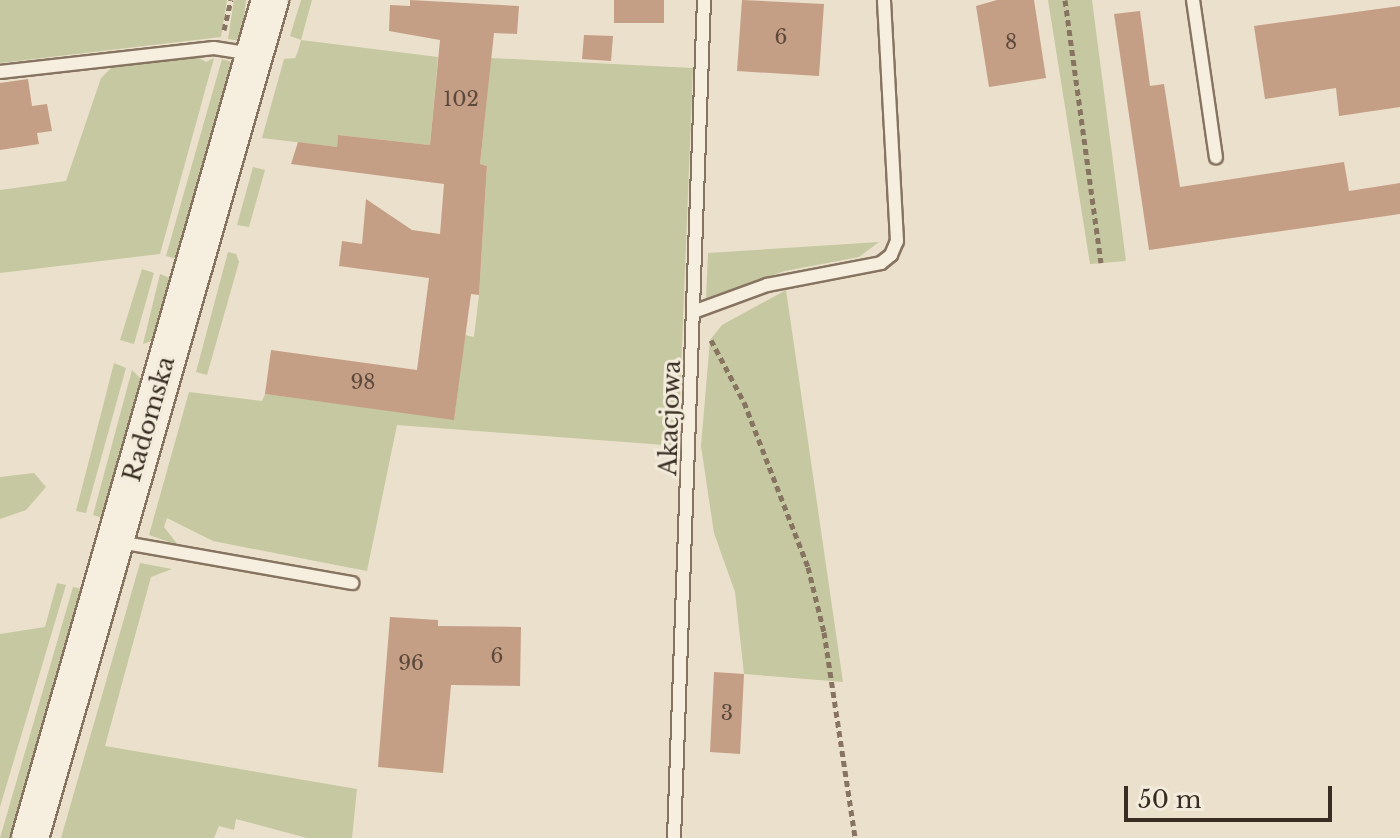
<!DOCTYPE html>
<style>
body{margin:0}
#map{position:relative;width:1400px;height:838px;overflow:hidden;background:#ebe0cc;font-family:"Libre Baskerville",serif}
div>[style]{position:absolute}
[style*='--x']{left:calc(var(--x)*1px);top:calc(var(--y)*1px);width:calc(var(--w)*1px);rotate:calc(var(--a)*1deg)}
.green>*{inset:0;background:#c5c8a0}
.building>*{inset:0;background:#c59e86}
.path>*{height:5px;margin-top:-2.5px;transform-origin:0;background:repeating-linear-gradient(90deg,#867461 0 6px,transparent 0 10px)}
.roads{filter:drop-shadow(2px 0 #867461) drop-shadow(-2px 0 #867461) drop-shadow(0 2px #867461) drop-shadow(0 -2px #867461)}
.lane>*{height:12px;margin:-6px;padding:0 6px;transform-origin:6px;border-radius:6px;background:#f6eede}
.secondary>*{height:36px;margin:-18px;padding:0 18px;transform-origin:18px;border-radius:18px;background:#f6eede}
span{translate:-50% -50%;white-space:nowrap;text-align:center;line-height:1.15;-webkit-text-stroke:6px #f3ebdb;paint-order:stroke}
.number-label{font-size:20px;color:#5c493c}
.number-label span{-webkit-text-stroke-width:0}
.street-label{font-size:24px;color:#392d23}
.scale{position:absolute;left:1124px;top:786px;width:208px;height:36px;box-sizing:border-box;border:4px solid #392d23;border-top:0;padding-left:10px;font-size:24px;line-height:28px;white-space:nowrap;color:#392d23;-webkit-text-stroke:6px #f3ebdb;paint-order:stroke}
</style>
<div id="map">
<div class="green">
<i style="clip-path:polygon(0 0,227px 0,221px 37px,0 63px)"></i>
<i style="clip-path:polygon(234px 0,246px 0,241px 41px,228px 39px)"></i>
<i style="clip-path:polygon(301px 0,312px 0,301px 40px,438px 57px,430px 145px,338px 135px,337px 147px,262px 138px,284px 59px,295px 58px,298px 51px,301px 40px,290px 36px)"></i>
<i style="clip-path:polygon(1048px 0,1092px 0,1126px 261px,1090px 264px)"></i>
<i style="clip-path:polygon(194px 55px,206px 62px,214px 58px,160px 254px,0 273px,0 190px,66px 181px,101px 78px,113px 66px)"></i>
<i style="clip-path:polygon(491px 58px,693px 68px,678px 446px,397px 425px,367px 571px,213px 541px,167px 518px,164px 527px,178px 545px,149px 535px,189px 392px,262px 401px,265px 394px,454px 419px,465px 335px,474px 337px,479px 295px,487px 166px,480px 164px)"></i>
<i style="clip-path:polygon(222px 59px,235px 63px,178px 259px,166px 256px)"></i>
<i style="clip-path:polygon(253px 167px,265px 170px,249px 227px,237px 225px)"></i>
<i style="clip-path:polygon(879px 242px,859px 257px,785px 271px,706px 298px,708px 253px)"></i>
<i style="clip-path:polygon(228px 252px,236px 254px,239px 262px,207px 375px,196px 372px)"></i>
<i style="clip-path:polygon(142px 269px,154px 273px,134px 344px,120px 340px)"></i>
<i style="clip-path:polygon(160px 274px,172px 279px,154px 340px,143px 344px)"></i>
<i style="clip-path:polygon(786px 290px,809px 448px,843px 682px,744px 674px,735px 592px,714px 533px,701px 446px,710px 340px,722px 325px)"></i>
<i style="clip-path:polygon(114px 363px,126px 368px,86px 513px,76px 511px)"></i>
<i style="clip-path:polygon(132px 370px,144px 382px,109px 519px,103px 518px,93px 515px)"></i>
<i style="clip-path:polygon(34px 473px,46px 487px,26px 510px,0 519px,0 477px)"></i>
<i style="clip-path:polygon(140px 563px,172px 569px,151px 577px,105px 746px,357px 789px,352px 838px,307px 838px,236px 819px,234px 830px,219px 826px,214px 838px,61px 838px)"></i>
<i style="clip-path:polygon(128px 571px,76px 749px,53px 825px,123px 574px)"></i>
<i style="clip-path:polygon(57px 583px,66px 585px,0 807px,0 634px,45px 627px)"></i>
<i style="clip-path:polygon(73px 587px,89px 591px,14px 838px,0 838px)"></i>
</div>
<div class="building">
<i style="clip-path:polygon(410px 0,519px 6px,517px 34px,494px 33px,480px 164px,487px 166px,479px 295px,471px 294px,454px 420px,265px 394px,271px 350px,417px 370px,429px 278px,339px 266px,342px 241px,362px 244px,366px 199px,412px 230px,440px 234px,444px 184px,291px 164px,298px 142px,337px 147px,338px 135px,430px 145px,440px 40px,389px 31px,390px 5px,410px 6px)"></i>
<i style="clip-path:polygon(614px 0,664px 0,664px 23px,614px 23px)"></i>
<i style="clip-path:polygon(742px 0,824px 4px,819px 76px,737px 71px)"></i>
<i style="clip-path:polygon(997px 0,1034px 0,1046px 78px,989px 87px,976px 6px)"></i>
<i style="clip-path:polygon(1400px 6px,1400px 107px,1339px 116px,1336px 88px,1265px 99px,1254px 26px)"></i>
<i style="clip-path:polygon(1140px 11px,1150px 86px,1164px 84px,1180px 187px,1344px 162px,1349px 191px,1400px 183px,1400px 214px,1149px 250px,1114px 14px)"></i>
<i style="clip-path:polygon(584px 35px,613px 36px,611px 61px,582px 59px)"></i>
<i style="clip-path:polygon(28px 79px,32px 106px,47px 104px,52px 131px,37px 133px,39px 144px,0 150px,0 83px)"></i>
<i style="clip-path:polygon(390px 617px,438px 620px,438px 626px,521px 627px,520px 686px,451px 685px,443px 773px,378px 767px)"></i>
<i style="clip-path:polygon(714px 672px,744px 674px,740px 754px,710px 752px)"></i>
</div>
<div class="path">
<i style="--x:1065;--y:0;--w:265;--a:82.2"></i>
<i style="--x:224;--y:30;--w:31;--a:-77"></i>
<i style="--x:711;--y:340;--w:70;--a:62"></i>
<i style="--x:744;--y:402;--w:177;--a:68.8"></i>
<i style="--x:808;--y:567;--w:67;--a:76.2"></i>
<i style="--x:824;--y:632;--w:208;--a:81.4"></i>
</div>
<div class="roads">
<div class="lane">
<i style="--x:1193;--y:0;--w:159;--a:81.7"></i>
<i style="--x:0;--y:72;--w:215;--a:-6.4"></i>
<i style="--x:214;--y:48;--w:37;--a:9"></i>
<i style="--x:696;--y:311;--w:76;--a:-20.1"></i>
<i style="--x:767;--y:285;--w:116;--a:-10.9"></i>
<i style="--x:881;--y:263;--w:13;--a:-39"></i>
<i style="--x:891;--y:255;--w:15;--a:-67"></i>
<i style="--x:897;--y:241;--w:241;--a:-93.1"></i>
<i style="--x:119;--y:542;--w:237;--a:10"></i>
<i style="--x:674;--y:838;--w:839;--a:-87.95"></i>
</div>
<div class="secondary">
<i style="--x:30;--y:838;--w:872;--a:-74.02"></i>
</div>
</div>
<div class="number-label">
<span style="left:781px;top:37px">6</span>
<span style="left:1011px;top:42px">8</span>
<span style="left:461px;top:99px">102</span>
<span style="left:363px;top:382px">98</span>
<span style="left:497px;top:656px">6</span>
<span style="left:411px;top:663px">96</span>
<span style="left:727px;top:713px">3</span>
</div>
<div class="street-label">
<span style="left:670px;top:418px;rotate:-88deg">Akacjowa</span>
<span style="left:149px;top:419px;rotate:-74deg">Radomska</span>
</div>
<div class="scale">50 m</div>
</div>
